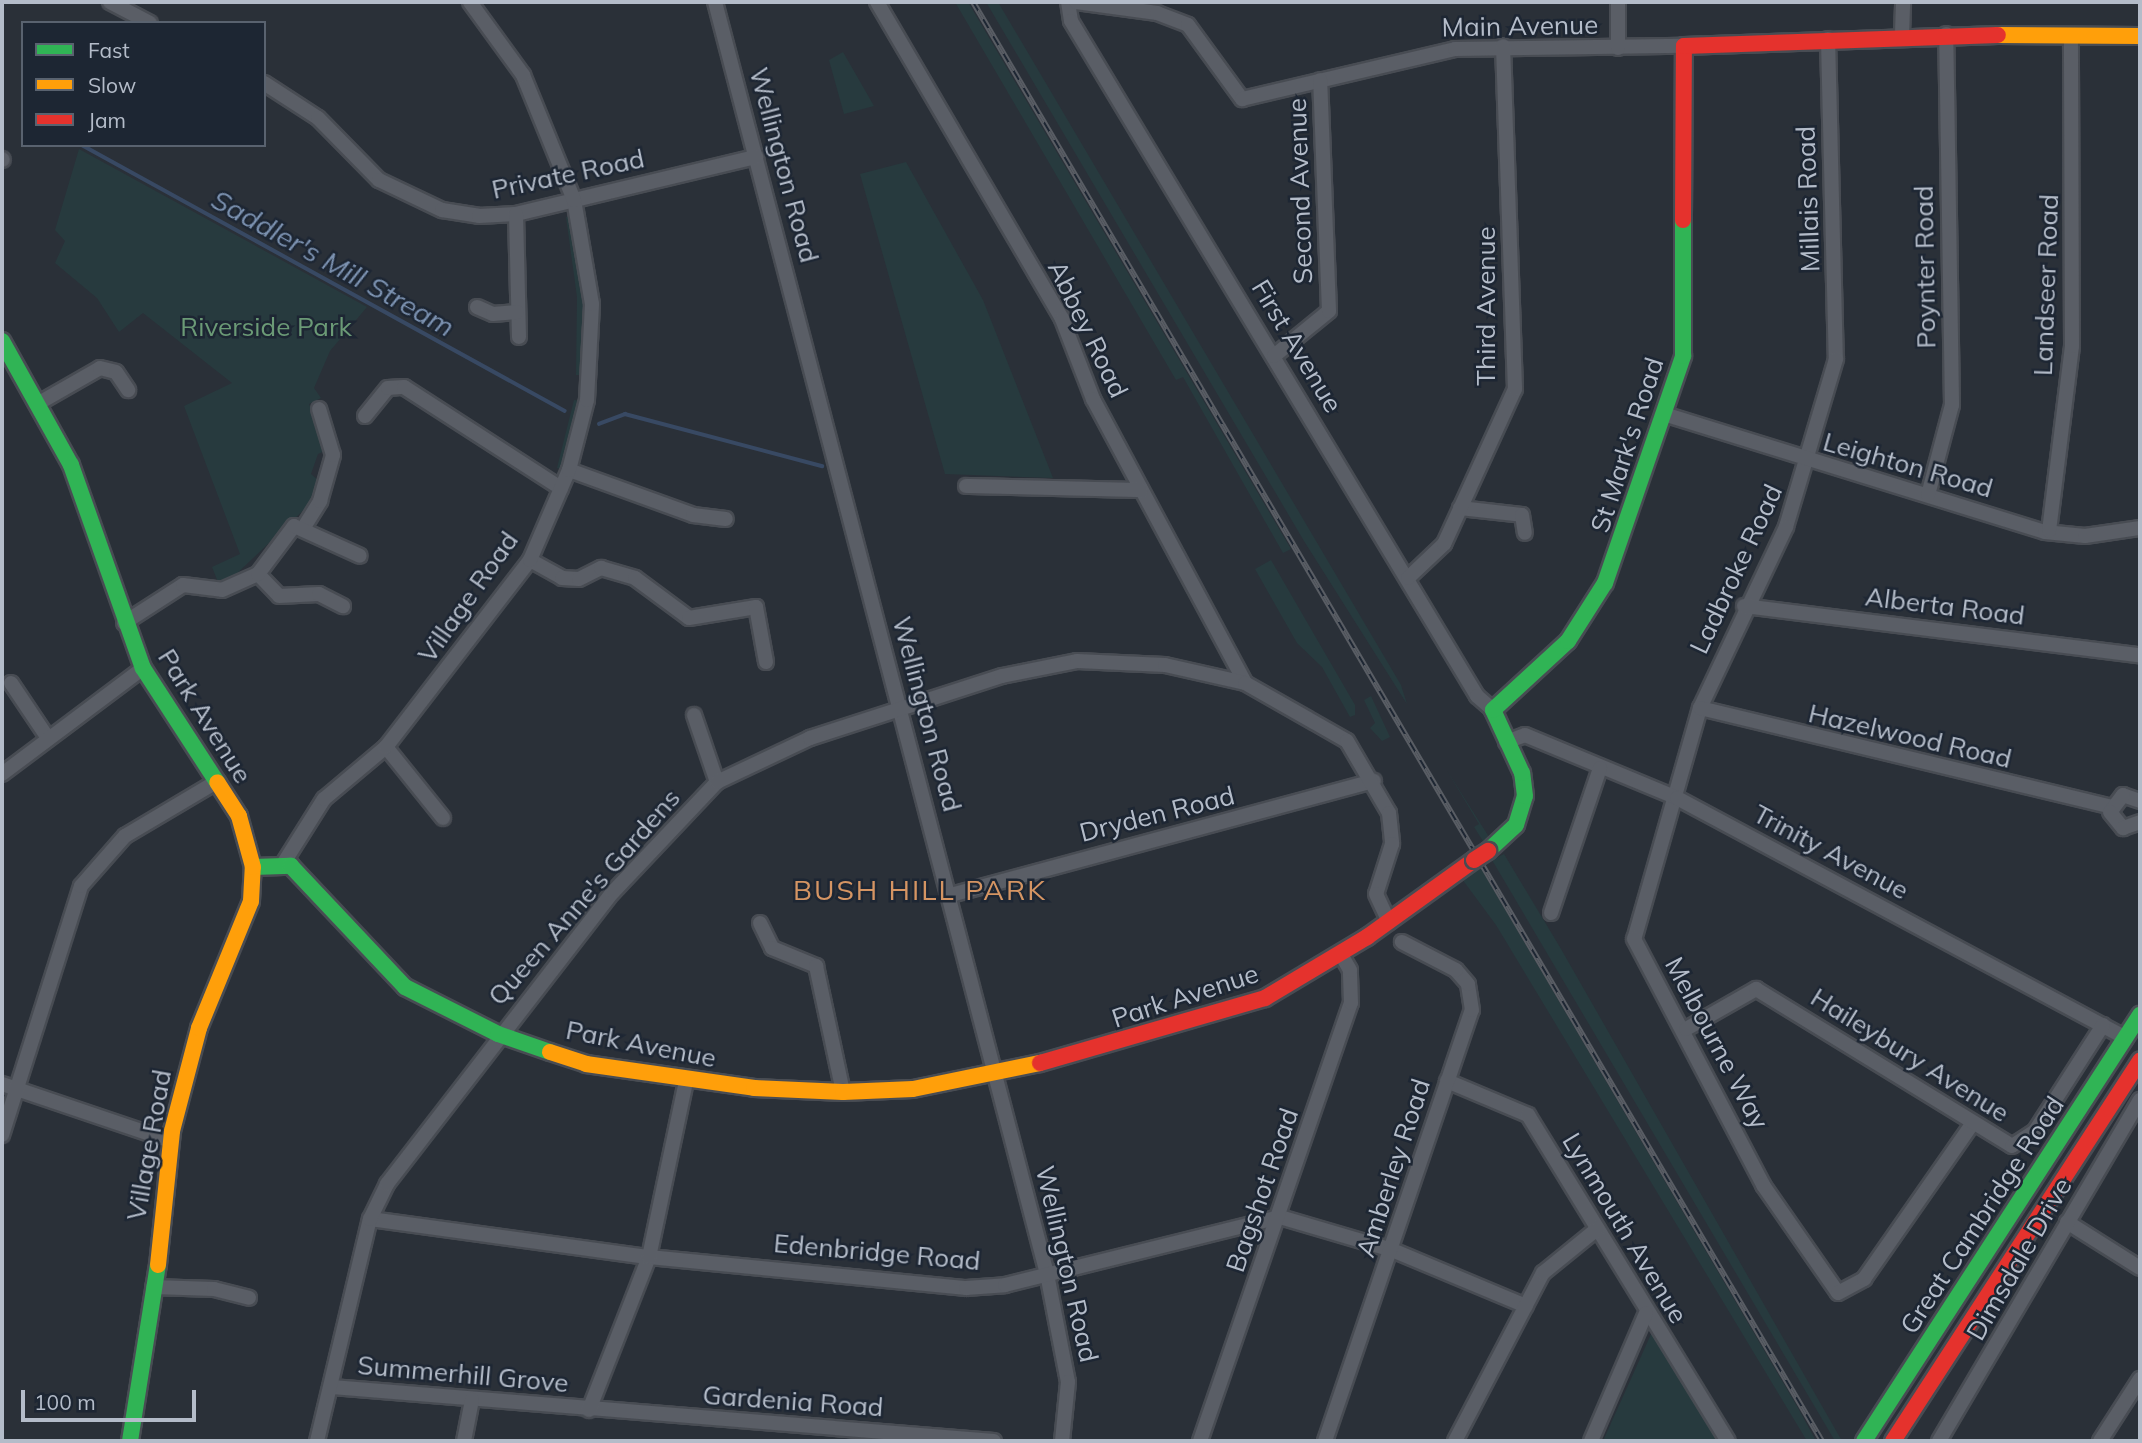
<!DOCTYPE html>
<style>
body{margin:0}
#map{position:relative;width:2142px;height:1443px;overflow:hidden;background:#2a3038;font-family:Mulish,sans-serif}
div>[style]{position:absolute}
[style*='--x']{left:calc(var(--x)*1px);top:calc(var(--y)*1px);width:calc(var(--w)*1px);rotate:calc(var(--a)*1deg)}
.green>*{inset:0;background:#273a3e}
.stream>*{height:3.5px;margin:-1.75px;padding:0 1.75px;transform-origin:1.75px;border-radius:1.75px;background:#384963}
.roads{filter:drop-shadow(2px 0 #484c53) drop-shadow(-2px 0 #484c53) drop-shadow(0 2px #484c53) drop-shadow(0 -2px #484c53)}
.street>*{height:14px;margin:-7px;padding:0 7px;transform-origin:7px;border-radius:7px;background:#5a5e66}
.fast>*{height:16px;margin:-8px;padding:0 8px;transform-origin:8px;border-radius:8px;background:#30b455}
.slow>*{height:16px;margin:-8px;padding:0 8px;transform-origin:8px;border-radius:8px;background:#ff9f0a}
.jam>*{height:16px;margin:-8px;padding:0 8px;transform-origin:8px;border-radius:8px;background:#e5322d}
.rail>*{height:6px;margin-top:-3px;transform-origin:0;background:repeating-linear-gradient(90deg,#1d2633 0 10px,#595d64 0 20px);box-sizing:border-box;border-block:2px solid #595d64}
.bridges{filter:drop-shadow(2px 0 #484c53) drop-shadow(-2px 0 #484c53) drop-shadow(0 2px #484c53) drop-shadow(0 -2px #484c53)}
.jam-bridge>*{height:16px;margin:-8px;padding:0 8px;transform-origin:8px;border-radius:8px;background:#e5322d}
span{translate:-50% -50%;white-space:nowrap;text-align:center;line-height:1.15;-webkit-text-stroke:5px #1d2633;paint-order:stroke}
.street-label{font-size:26px;color:#b4bcc9}
.park-label{font-size:26px;color:#6b9a76}
.water-label{font-size:28px;color:#7c92b1;font-style:italic}
.neighbourhood-label{font-size:28px;color:#d59563;letter-spacing:2px}
.frame{position:absolute;inset:0;border:4px solid #b4bcc9;pointer-events:none}
.legend{position:absolute;left:21px;top:21px;width:245px;height:126px;box-sizing:border-box;background:#1d2633;border:2px solid #59626f;margin:0;padding:9px 12px;list-style:none;font-size:21px;color:#b4bcc9}
.legend li{display:flex;align-items:center;gap:14px;height:35px}
.legend b{width:35px;border:2px solid #59626f}
.scale{position:absolute;left:21px;top:1390px;width:175px;height:32px;box-sizing:border-box;border:4px solid #b4bcc9;border-top:0;padding-left:9px;font-size:21px;line-height:24px;white-space:nowrap;color:#b4bcc9;-webkit-text-stroke:5px #1d2633;paint-order:stroke}
</style>
<div id="map">
<div class="green">
<i style="clip-path:polygon(955px 2px,968px 2px,1291px 549px,1283px 553px,1183px 377px,1176px 380px)"></i>
<i style="clip-path:polygon(986px 2px,998px 2px,1401px 685px,1407px 704px,1304px 541px)"></i>
<i style="clip-path:polygon(843px 52px,874px 106px,844px 114px,829px 60px)"></i>
<i style="clip-path:polygon(79px 149px,367px 307px,330px 351px,314px 388px,321px 398px,309px 404px,327px 450px,318px 454px,311px 474px,318px 480px,310px 504px,228px 582px,218px 582px,212px 567px,240px 554px,184px 406px,232px 383px,143px 313px,119px 332px,97px 298px,55px 263px,65px 241px,55px 230px)"></i>
<i style="clip-path:polygon(906px 162px,983px 300px,1053px 478px,945px 474px,860px 174px)"></i>
<i style="clip-path:polygon(574px 215px,585px 298px,583px 375px,576px 375px,577px 297px,566px 217px)"></i>
<i style="clip-path:polygon(574px 400px,582px 401px,563px 470px,557px 468px)"></i>
<i style="clip-path:polygon(1271px 560px,1355px 705px,1355px 715px,1350px 717px,1322px 667px,1297px 643px,1255px 569px)"></i>
<i style="clip-path:polygon(1371px 696px,1390px 737px,1382px 741px,1370px 728px,1375px 723px,1364px 700px)"></i>
<i style="clip-path:polygon(1446px 769px,1489px 837px,1483px 841px,1474px 827px,1479px 824px)"></i>
<i style="clip-path:polygon(1504px 854px,1561px 949px,1842px 1441px,1835px 1441px,1492px 860px)"></i>
<i style="clip-path:polygon(1480px 867px,1798px 1408px,1816px 1441px,1807px 1441px,1496px 925px,1462px 879px)"></i>
<i style="clip-path:polygon(1652px 1332px,1682px 1383px,1718px 1441px,1603px 1441px)"></i>
</div>
<div class="stream">
<i style="--x:82;--y:145;--w:551;--a:28.84"></i>
<i style="--x:599;--y:424;--w:28;--a:-21"></i>
<i style="--x:625;--y:414;--w:204;--a:14.8"></i>
</div>
<div class="roads">
<div class="street">
<i style="--x:110;--y:2;--w:45;--a:27.7"></i>
<i style="--x:715;--y:2;--w:1315;--a:75.37"></i>
<i style="--x:1047;--y:1274;--w:110;--a:79"></i>
<i style="--x:1068;--y:1382;--w:59;--a:95.8"></i>
<i style="--x:877;--y:2;--w:367;--a:59.7"></i>
<i style="--x:1062;--y:319;--w:86;--a:68.8"></i>
<i style="--x:1093;--y:399;--w:322;--a:61.8"></i>
<i style="--x:1068;--y:2;--w:19;--a:81"></i>
<i style="--x:1071;--y:21;--w:788;--a:58.97"></i>
<i style="--x:1477;--y:696;--w:21;--a:41"></i>
<i style="--x:1076;--y:2;--w:82;--a:7.7"></i>
<i style="--x:1157;--y:13;--w:33;--a:21"></i>
<i style="--x:1188;--y:25;--w:92;--a:53.9"></i>
<i style="--x:1242;--y:99;--w:219;--a:-13.2"></i>
<i style="--x:1455;--y:49;--w:229;--a:-0.8"></i>
<i style="--x:1902;--y:34;--w:32;--a:-88"></i>
<i style="--x:1828;--y:39;--w:320;--a:88.6"></i>
<i style="--x:1836;--y:359;--w:175;--a:106.6"></i>
<i style="--x:1786;--y:527;--w:200;--a:115.4"></i>
<i style="--x:1700;--y:708;--w:240;--a:105.9"></i>
<i style="--x:1634;--y:939;--w:278;--a:62.3"></i>
<i style="--x:1763;--y:1185;--w:131;--a:55.2"></i>
<i style="--x:1838;--y:1293;--w:30;--a:-28"></i>
<i style="--x:1864;--y:1279;--w:190;--a:-55.1"></i>
<i style="--x:1618;--y:48;--w:46;--a:-90"></i>
<i style="--x:264;--y:83;--w:64;--a:32.9"></i>
<i style="--x:318;--y:118;--w:87;--a:45.5"></i>
<i style="--x:379;--y:180;--w:70;--a:25.5"></i>
<i style="--x:442;--y:210;--w:37;--a:9"></i>
<i style="--x:479;--y:216;--w:37;--a:-3"></i>
<i style="--x:516;--y:214;--w:247;--a:-13.4"></i>
<i style="--x:2;--y:159;--w:1;--a:45"></i>
<i style="--x:516;--y:214;--w:123;--a:88.6"></i>
<i style="--x:477;--y:307;--w:17;--a:24"></i>
<i style="--x:493;--y:314;--w:24;--a:-5"></i>
<i style="--x:1274;--y:356;--w:71;--a:-39.3"></i>
<i style="--x:1329;--y:311;--w:231;--a:-92.2"></i>
<i style="--x:39;--y:403;--w:70;--a:-29.8"></i>
<i style="--x:100;--y:368;--w:16;--a:14"></i>
<i style="--x:116;--y:372;--w:22;--a:56"></i>
<i style="--x:1667;--y:415;--w:396;--a:17.2"></i>
<i style="--x:2045;--y:532;--w:40;--a:5.7"></i>
<i style="--x:2085;--y:536;--w:56;--a:-8.3"></i>
<i style="--x:365;--y:416;--w:36;--a:-51"></i>
<i style="--x:388;--y:388;--w:16;--a:-4"></i>
<i style="--x:404;--y:387;--w:187;--a:32.8"></i>
<i style="--x:569;--y:470;--w:132;--a:19.9"></i>
<i style="--x:693;--y:515;--w:33;--a:7"></i>
<i style="--x:966;--y:486;--w:175;--a:1.3"></i>
<i style="--x:1928;--y:495;--w:93;--a:-75.1"></i>
<i style="--x:1952;--y:405;--w:371;--a:-90.9"></i>
<i style="--x:1460;--y:508;--w:62;--a:6.4"></i>
<i style="--x:1522;--y:515;--w:18;--a:81"></i>
<i style="--x:304;--y:527;--w:31;--a:-58"></i>
<i style="--x:320;--y:501;--w:48;--a:-74.2"></i>
<i style="--x:333;--y:455;--w:48;--a:-106.9"></i>
<i style="--x:2049;--y:531;--w:186;--a:-82.9"></i>
<i style="--x:2072;--y:346;--w:307;--a:-90.2"></i>
<i style="--x:530;--y:560;--w:37;--a:29"></i>
<i style="--x:562;--y:578;--w:17;--a:3"></i>
<i style="--x:579;--y:579;--w:25;--a:-27"></i>
<i style="--x:601;--y:568;--w:35;--a:16"></i>
<i style="--x:635;--y:578;--w:67;--a:36.5"></i>
<i style="--x:689;--y:618;--w:68;--a:-9.3"></i>
<i style="--x:756;--y:607;--w:56;--a:79.7"></i>
<i style="--x:258;--y:574;--w:30;--a:46"></i>
<i style="--x:279;--y:596;--w:40;--a:-2.9"></i>
<i style="--x:319;--y:594;--w:27;--a:27"></i>
<i style="--x:1408;--y:578;--w:50;--a:-43.4"></i>
<i style="--x:1444;--y:544;--w:170;--a:-65.4"></i>
<i style="--x:1515;--y:389;--w:343;--a:-92"></i>
<i style="--x:1744;--y:606;--w:399;--a:7.1"></i>
<i style="--x:124;--y:623;--w:70;--a:-32.8"></i>
<i style="--x:183;--y:585;--w:39;--a:7"></i>
<i style="--x:222;--y:590;--w:39;--a:-24"></i>
<i style="--x:258;--y:574;--w:60;--a:-53.1"></i>
<i style="--x:294;--y:526;--w:72;--a:24.4"></i>
<i style="--x:11;--y:683;--w:63;--a:56.1"></i>
<i style="--x:1700;--y:708;--w:423;--a:13.5"></i>
<i style="--x:694;--y:715;--w:71;--a:71.1"></i>
<i style="--x:1506;--y:742;--w:20;--a:-20"></i>
<i style="--x:1525;--y:735;--w:165;--a:22.5"></i>
<i style="--x:1677;--y:798;--w:509;--a:28.13"></i>
<i style="--x:386;--y:747;--w:91;--a:51.2"></i>
<i style="--x:2;--y:774;--w:176;--a:-36.9"></i>
<i style="--x:2140;--y:801;--w:18;--a:-161"></i>
<i style="--x:2123;--y:795;--w:21;--a:127"></i>
<i style="--x:2110;--y:812;--w:21;--a:51"></i>
<i style="--x:2123;--y:828;--w:18;--a:-19"></i>
<i style="--x:283;--y:864;--w:77;--a:-57.8"></i>
<i style="--x:324;--y:799;--w:81;--a:-40"></i>
<i style="--x:386;--y:747;--w:236;--a:-52.4"></i>
<i style="--x:530;--y:560;--w:98;--a:-66.6"></i>
<i style="--x:569;--y:470;--w:72;--a:-75.6"></i>
<i style="--x:587;--y:400;--w:96;--a:-87"></i>
<i style="--x:592;--y:304;--w:106;--a:-99.8"></i>
<i style="--x:574;--y:200;--w:135;--a:-112.2"></i>
<i style="--x:523;--y:75;--w:90;--a:-126"></i>
<i style="--x:951;--y:895;--w:438;--a:-15.1"></i>
<i style="--x:1551;--y:913;--w:153;--a:-71.3"></i>
<i style="--x:760;--y:923;--w:28;--a:64"></i>
<i style="--x:772;--y:948;--w:48;--a:22.2"></i>
<i style="--x:816;--y:966;--w:129;--a:77.9"></i>
<i style="--x:1686;--y:1029;--w:81;--a:-29.7"></i>
<i style="--x:1756;--y:989;--w:300;--a:31.5"></i>
<i style="--x:2012;--y:1146;--w:27;--a:-33"></i>
<i style="--x:2035;--y:1131;--w:126;--a:-57.3"></i>
<i style="--x:1447;--y:1081;--w:88;--a:22.8"></i>
<i style="--x:1528;--y:1115;--w:382;--a:58.5"></i>
<i style="--x:2;--y:1084;--w:177;--a:18.7"></i>
<i style="--x:2;--y:1135;--w:261;--a:-72.4"></i>
<i style="--x:81;--y:886;--w:67;--a:-48.7"></i>
<i style="--x:125;--y:836;--w:106;--a:-30.7"></i>
<i style="--x:370;--y:1219;--w:282;--a:7.8"></i>
<i style="--x:649;--y:1257;--w:319;--a:5.6"></i>
<i style="--x:966;--y:1288;--w:39;--a:-4"></i>
<i style="--x:1005;--y:1285;--w:283;--a:-13.9"></i>
<i style="--x:1280;--y:1217;--w:117;--a:16.4"></i>
<i style="--x:1392;--y:1250;--w:145;--a:22.7"></i>
<i style="--x:2067;--y:1222;--w:86;--a:32.2"></i>
<i style="--x:153;--y:1287;--w:61;--a:1.9"></i>
<i style="--x:214;--y:1289;--w:36;--a:14"></i>
<i style="--x:332;--y:1387;--w:664;--a:4.66"></i>
<i style="--x:589;--y:1410;--w:164;--a:-68.6"></i>
<i style="--x:649;--y:1257;--w:180;--a:-78.1"></i>
<i style="--x:317;--y:1441;--w:228;--a:-76.6"></i>
<i style="--x:370;--y:1219;--w:39;--a:-64"></i>
<i style="--x:387;--y:1184;--w:369;--a:-52.3"></i>
<i style="--x:613;--y:892;--w:151;--a:-46.6"></i>
<i style="--x:717;--y:782;--w:103;--a:-25.3"></i>
<i style="--x:810;--y:738;--w:202;--a:-17.9"></i>
<i style="--x:1002;--y:676;--w:76;--a:-11.3"></i>
<i style="--x:1077;--y:661;--w:88;--a:2.6"></i>
<i style="--x:1165;--y:665;--w:82;--a:12.7"></i>
<i style="--x:1245;--y:683;--w:117;--a:29.6"></i>
<i style="--x:1347;--y:741;--w:83;--a:59.7"></i>
<i style="--x:1389;--y:813;--w:31;--a:84"></i>
<i style="--x:1392;--y:844;--w:52;--a:107.7"></i>
<i style="--x:1376;--y:894;--w:31;--a:65"></i>
<i style="--x:464;--y:1441;--w:42;--a:-79"></i>
<i style="--x:1200;--y:1441;--w:463;--a:-71"></i>
<i style="--x:1351;--y:1003;--w:33;--a:-92"></i>
<i style="--x:1350;--y:970;--w:20;--a:-120"></i>
<i style="--x:1325;--y:1441;--w:455;--a:-71.2"></i>
<i style="--x:1472;--y:1010;--w:26;--a:-99"></i>
<i style="--x:1468;--y:984;--w:18;--a:-131"></i>
<i style="--x:1456;--y:970;--w:61;--a:-152.6"></i>
<i style="--x:1455;--y:1441;--w:190;--a:-62.4"></i>
<i style="--x:1543;--y:1273;--w:70;--a:-39.2"></i>
<i style="--x:1591;--y:1441;--w:139;--a:-66.7"></i>
<i style="--x:1939;--y:1441;--w:396;--a:-59.5"></i>
<i style="--x:2100;--y:1441;--w:74;--a:-57.2"></i>
</div>
<div class="fast">
<i style="--x:2;--y:341;--w:142;--a:60.9"></i>
<i style="--x:71;--y:465;--w:215;--a:70.5"></i>
<i style="--x:143;--y:668;--w:136;--a:57"></i>
<i style="--x:1488;--y:851;--w:38;--a:-43"></i>
<i style="--x:1516;--y:825;--w:30;--a:-73"></i>
<i style="--x:1525;--y:796;--w:23;--a:-97"></i>
<i style="--x:1522;--y:773;--w:69;--a:-114.7"></i>
<i style="--x:1493;--y:710;--w:102;--a:-42.6"></i>
<i style="--x:1568;--y:641;--w:69;--a:-57.5"></i>
<i style="--x:1605;--y:583;--w:240;--a:-71"></i>
<i style="--x:1683;--y:356;--w:136;--a:-90"></i>
<i style="--x:253;--y:867;--w:38;--a:-2"></i>
<i style="--x:291;--y:866;--w:166;--a:46.7"></i>
<i style="--x:405;--y:987;--w:104;--a:26.8"></i>
<i style="--x:498;--y:1034;--w:55;--a:19.1"></i>
<i style="--x:130;--y:1441;--w:178;--a:-81"></i>
<i style="--x:1864;--y:1441;--w:508;--a:-57.06"></i>
</div>
<div class="slow">
<i style="--x:1998;--y:35;--w:142;--a:0.4"></i>
<i style="--x:550;--y:1052;--w:38;--a:18"></i>
<i style="--x:586;--y:1064;--w:170;--a:8.1"></i>
<i style="--x:754;--y:1088;--w:89;--a:2.6"></i>
<i style="--x:843;--y:1092;--w:70;--a:-2.5"></i>
<i style="--x:913;--y:1089;--w:130;--a:-11.6"></i>
<i style="--x:158;--y:1265;--w:135;--a:-84"></i>
<i style="--x:172;--y:1131;--w:106;--a:-75.3"></i>
<i style="--x:199;--y:1028;--w:137;--a:-67.7"></i>
<i style="--x:251;--y:901;--w:34;--a:-87"></i>
<i style="--x:253;--y:867;--w:53;--a:-105.4"></i>
<i style="--x:239;--y:816;--w:40;--a:-122.9"></i>
</div>
<div class="jam">
<i style="--x:1683;--y:220;--w:174;--a:-89.7"></i>
<i style="--x:1684;--y:46;--w:314;--a:-2"></i>
<i style="--x:1040;--y:1063;--w:234;--a:-16.1"></i>
<i style="--x:1265;--y:998;--w:119;--a:-30.9"></i>
<i style="--x:1367;--y:937;--w:132;--a:-35.7"></i>
<i style="--x:1893;--y:1441;--w:454;--a:-57"></i>
</div>
</div>
<div class="rail">
<i style="--x:973;--y:2;--w:1671;--a:59.46"></i>
</div>
<div class="bridges">
<div class="jam-bridge">
<i style="--x:1474;--y:860;--w:17;--a:-33"></i>
</div>
</div>
<div class="street-label">
<span style="left:1520px;top:26px;rotate:-1deg">Main Avenue</span>
<span style="left:784px;top:165px;rotate:75deg">Wellington Road</span>
<span style="left:568px;top:174px;rotate:-12deg">Private Road</span>
<span style="left:1300px;top:191px;rotate:-92deg">Second Avenue</span>
<span style="left:1808px;top:199px;rotate:-92deg">Millais Road</span>
<span style="left:1925px;top:267px;rotate:-91deg">Poynter Road</span>
<span style="left:2046px;top:285px;rotate:-88deg">Landseer Road</span>
<span style="left:1486px;top:306px;rotate:-90deg">Third Avenue</span>
<span style="left:1088px;top:329px;rotate:64deg">Abbey Road</span>
<span style="left:1297px;top:346px;rotate:59deg">First Avenue</span>
<span style="left:1627px;top:445px;rotate:-72deg">St Mark's Road</span>
<span style="left:1908px;top:465px;rotate:16deg">Leighton Road</span>
<span style="left:1736px;top:569px;rotate:-65deg">Ladbroke Road</span>
<span style="left:468px;top:597px;rotate:-55deg">Village Road</span>
<span style="left:1945px;top:606px;rotate:7deg">Alberta Road</span>
<span style="left:927px;top:714px;rotate:75deg">Wellington Road</span>
<span style="left:205px;top:716px;rotate:58deg">Park Avenue</span>
<span style="left:1910px;top:736px;rotate:13deg">Hazelwood Road</span>
<span style="left:1157px;top:814px;rotate:-14deg">Dryden Road</span>
<span style="left:1831px;top:852px;rotate:28deg">Trinity Avenue</span>
<span style="left:584px;top:897px;rotate:-49deg">Queen Anne's Gardens</span>
<span style="left:1185px;top:996px;rotate:-18deg">Park Avenue</span>
<span style="left:1717px;top:1043px;rotate:62deg">Melbourne Way</span>
<span style="left:641px;top:1044px;rotate:11deg">Park Avenue</span>
<span style="left:1910px;top:1055px;rotate:32deg">Haileybury Avenue</span>
<span style="left:149px;top:1145px;rotate:-80deg">Village Road</span>
<span style="left:1393px;top:1168px;rotate:-72deg">Amberley Road</span>
<span style="left:1262px;top:1190px;rotate:-71deg">Bagshot Road</span>
<span style="left:1982px;top:1215px;rotate:-57deg">Great Cambridge Road</span>
<span style="left:1625px;top:1228px;rotate:59deg">Lynmouth Avenue</span>
<span style="left:877px;top:1252px;rotate:5deg">Edenbridge Road</span>
<span style="left:2019px;top:1259px;rotate:-60deg">Dimsdale Drive</span>
<span style="left:1067px;top:1264px;rotate:77deg">Wellington Road</span>
<span style="left:463px;top:1374px;rotate:5deg">Summerhill Grove</span>
<span style="left:793px;top:1401px;rotate:4deg">Gardenia Road</span>
</div>
<div class="park-label">
<span style="left:266px;top:327px">Riverside Park</span>
</div>
<div class="water-label">
<span style="left:333px;top:263px;rotate:29deg">Saddler's Mill Stream</span>
</div>
<div class="neighbourhood-label">
<span style="left:920px;top:890px">BUSH HILL PARK</span>
</div>
<div class="frame"></div>
<ul class="legend">
<li><b style="height:9px;background:#30b455"></b>Fast</li>
<li><b style="height:9px;background:#ff9f0a"></b>Slow</li>
<li><b style="height:9px;background:#e5322d"></b>Jam</li>
</ul>
<div class="scale">100 m</div>
</div>
